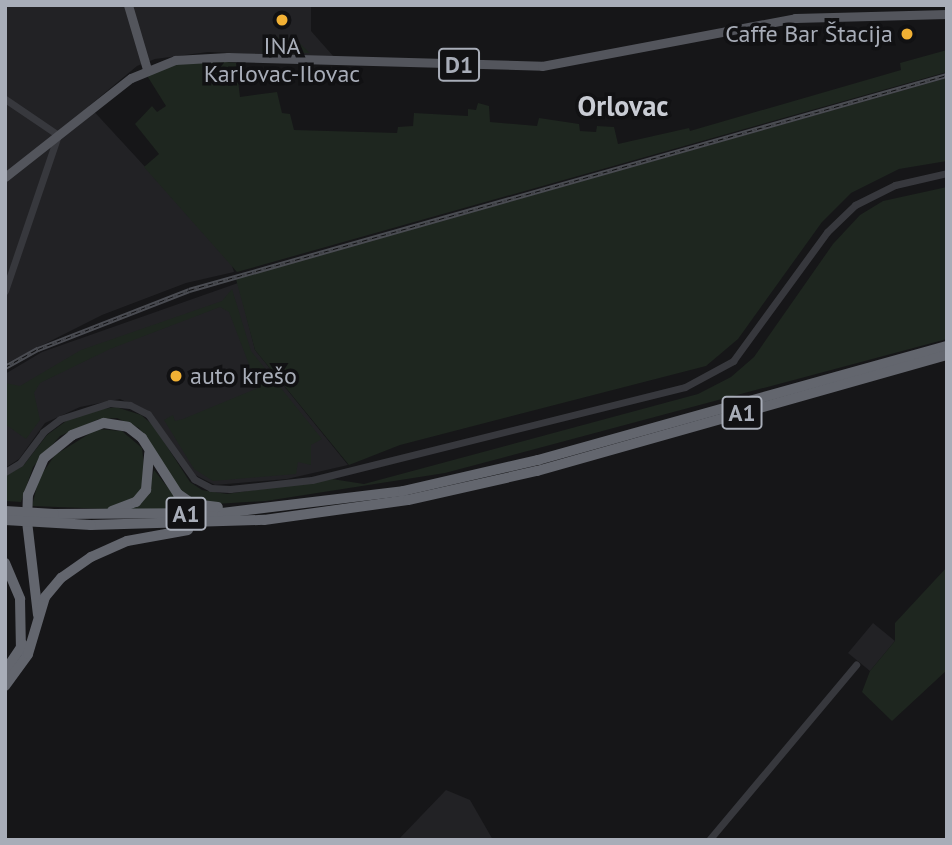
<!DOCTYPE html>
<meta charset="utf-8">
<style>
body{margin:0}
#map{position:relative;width:952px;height:845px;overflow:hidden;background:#161618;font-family:"PT Sans",sans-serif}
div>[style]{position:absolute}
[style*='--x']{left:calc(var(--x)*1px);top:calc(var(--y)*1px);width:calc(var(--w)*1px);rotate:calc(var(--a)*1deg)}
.built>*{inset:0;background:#222225}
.green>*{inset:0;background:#1e261f}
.minor>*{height:7px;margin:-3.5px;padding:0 3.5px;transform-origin:3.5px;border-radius:3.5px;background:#37383d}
.major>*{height:9px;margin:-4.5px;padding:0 4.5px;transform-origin:4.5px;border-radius:4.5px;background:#53555c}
.highway>*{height:10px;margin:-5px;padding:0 5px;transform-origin:5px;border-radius:5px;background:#63666e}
.rail>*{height:4.5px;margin-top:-2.25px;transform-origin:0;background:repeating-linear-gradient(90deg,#111113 0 5px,#4a4c52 0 10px);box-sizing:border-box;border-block:2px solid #4a4c52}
.highway-bridge>*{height:10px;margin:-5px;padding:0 5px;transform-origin:5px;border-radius:5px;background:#63666e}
.dots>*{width:19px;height:19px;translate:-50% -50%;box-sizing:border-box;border:4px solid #111113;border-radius:50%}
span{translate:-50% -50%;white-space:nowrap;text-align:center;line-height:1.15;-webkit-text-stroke:7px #111113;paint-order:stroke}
.shield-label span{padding:2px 5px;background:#111113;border:2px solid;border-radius:5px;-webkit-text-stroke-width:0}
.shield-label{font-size:23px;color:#a8adb8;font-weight:700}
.poi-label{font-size:24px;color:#a8adb8}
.right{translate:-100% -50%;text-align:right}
.left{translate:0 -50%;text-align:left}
.quarter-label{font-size:28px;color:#c9ccd4;font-weight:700}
.frame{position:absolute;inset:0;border:7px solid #a8adb8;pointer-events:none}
</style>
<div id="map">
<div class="built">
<i style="clip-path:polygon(5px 5px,311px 5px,311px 31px,334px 57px,208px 52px,155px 59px,137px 66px,89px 106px,230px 259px,234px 272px,186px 283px,102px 315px,5px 364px)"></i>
<i style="clip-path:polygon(238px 283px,255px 350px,348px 465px,287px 479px,215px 485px,193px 474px,152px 414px,120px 399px,80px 407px,45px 423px,19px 459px,5px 468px,5px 374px,42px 352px)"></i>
<i style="clip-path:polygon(873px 623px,895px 641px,870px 671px,848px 653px)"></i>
<i style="clip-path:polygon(446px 790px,470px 800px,493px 840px,398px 840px)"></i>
</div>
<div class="green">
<i style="clip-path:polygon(273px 37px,295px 39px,310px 53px,263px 54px,261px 49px)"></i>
<i style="clip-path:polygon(947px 50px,947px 72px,237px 272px,144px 167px,159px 154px,135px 124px,152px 106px,157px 112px,166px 106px,146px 74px,175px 63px,211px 60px,236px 63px,240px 97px,277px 92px,282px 113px,290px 114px,294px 130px,397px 133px,398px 127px,413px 126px,414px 113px,468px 116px,468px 109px,476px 110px,478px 103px,489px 106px,490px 122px,537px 126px,539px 118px,579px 124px,580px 131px,596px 132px,597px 126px,614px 127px,618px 144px,689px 128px,690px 131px,901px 70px,900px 63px)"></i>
<i style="clip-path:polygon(947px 78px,947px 161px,899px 169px,851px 193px,822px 222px,738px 339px,706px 366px,400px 445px,349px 465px,255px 350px,236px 279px)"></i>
<i style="clip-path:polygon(947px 187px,947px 339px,445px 473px,266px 501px,215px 504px,192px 498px,177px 487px,139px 428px,117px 418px,99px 419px,60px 436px,33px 467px,21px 502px,5px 501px,5px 476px,23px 466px,47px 435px,69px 419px,103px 409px,116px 407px,141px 415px,153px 425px,190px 482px,202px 490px,227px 494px,332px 479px,364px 484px,698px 394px,731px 377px,754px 357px,833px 244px,860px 215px,883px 201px)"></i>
<i style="clip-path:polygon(232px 289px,251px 351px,322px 439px,311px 445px,311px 465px,298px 462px,296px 474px,213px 481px,194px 469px,164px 420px,173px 415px,175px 421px,183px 419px,258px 388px,229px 312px,220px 307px,110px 349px,40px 383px,34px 393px,40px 420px,26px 439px,5px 424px,5px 383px,20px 386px,81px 350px,222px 301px)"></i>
<i style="clip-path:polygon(97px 429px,122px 431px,142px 448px,146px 483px,134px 500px,108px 509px,32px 506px,39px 478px,55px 455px)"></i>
<i style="clip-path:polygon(154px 470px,177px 499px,194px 508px,123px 512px,150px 487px)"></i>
<i style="clip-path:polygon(947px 567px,947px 670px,892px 721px,862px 692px,870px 671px,895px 641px,895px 623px)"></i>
</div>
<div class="minor">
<i style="--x:5;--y:99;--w:64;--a:34.2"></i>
<i style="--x:58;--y:135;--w:165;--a:108.8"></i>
<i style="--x:5;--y:472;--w:17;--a:-31"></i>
<i style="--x:20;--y:463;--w:39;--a:-53"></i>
<i style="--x:43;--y:432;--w:21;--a:-37"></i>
<i style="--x:60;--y:419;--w:52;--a:-17.7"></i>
<i style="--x:110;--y:403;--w:20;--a:6"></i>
<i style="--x:130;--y:405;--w:20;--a:27"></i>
<i style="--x:148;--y:414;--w:80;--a:54.7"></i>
<i style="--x:194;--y:479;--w:19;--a:28"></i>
<i style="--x:211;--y:488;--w:19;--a:3"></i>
<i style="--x:230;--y:489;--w:82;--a:-6.3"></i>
<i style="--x:312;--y:480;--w:384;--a:-14"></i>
<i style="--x:685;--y:387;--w:55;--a:-28.4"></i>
<i style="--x:733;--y:361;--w:160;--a:-53.9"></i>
<i style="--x:827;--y:232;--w:39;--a:-44"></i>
<i style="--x:855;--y:205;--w:45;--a:-26.6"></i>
<i style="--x:895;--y:185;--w:53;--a:-13"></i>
<i style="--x:709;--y:840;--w:229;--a:-50"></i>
</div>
<div class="major">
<i style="--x:128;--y:5;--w:67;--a:73.5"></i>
<i style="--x:5;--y:177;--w:160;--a:-38.2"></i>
<i style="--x:131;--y:78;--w:48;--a:-22.2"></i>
<i style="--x:175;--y:60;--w:53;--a:-3.2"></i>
<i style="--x:228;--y:57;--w:314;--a:1.6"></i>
<i style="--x:542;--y:66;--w:258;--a:-10.7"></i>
<i style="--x:795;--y:18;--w:152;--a:-1.5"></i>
</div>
<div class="highway">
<i style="--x:112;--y:511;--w:26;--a:-21"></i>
<i style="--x:136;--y:502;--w:16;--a:-50"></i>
<i style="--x:146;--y:490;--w:37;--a:-85"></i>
<i style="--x:54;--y:514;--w:168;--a:-0.3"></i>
<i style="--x:222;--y:513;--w:182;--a:-6.9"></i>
<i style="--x:403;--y:491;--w:139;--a:-12.9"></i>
<i style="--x:538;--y:460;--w:425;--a:-15.6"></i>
<i style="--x:91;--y:525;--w:173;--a:-1.7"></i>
<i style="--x:264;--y:520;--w:145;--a:-7.9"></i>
<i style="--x:408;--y:500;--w:132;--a:-12.7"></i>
<i style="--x:537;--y:471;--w:426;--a:-15.8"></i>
<i style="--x:5;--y:563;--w:39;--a:67"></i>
<i style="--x:20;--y:599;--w:51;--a:88.9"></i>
<i style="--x:38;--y:615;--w:94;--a:-96.7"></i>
<i style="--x:27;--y:522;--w:27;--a:-88"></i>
<i style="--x:28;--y:495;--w:40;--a:-66.6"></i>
<i style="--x:44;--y:458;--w:36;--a:-39"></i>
<i style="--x:72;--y:435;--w:34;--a:-21"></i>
<i style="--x:104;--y:423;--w:24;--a:9"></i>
<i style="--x:128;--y:427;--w:18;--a:38"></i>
<i style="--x:142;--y:438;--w:67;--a:57.3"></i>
<i style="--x:178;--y:494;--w:18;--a:34"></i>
<i style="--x:193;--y:504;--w:25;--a:7"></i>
<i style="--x:5;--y:671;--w:32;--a:-56"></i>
<i style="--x:5;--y:686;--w:39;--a:-54"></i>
<i style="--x:28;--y:654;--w:59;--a:-73.4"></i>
<i style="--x:45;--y:597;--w:25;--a:-50"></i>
<i style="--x:61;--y:578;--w:37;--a:-35"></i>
<i style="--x:91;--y:557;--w:39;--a:-24"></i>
<i style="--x:127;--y:541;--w:62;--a:-10.2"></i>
</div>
<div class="rail">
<i style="--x:5;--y:367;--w:38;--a:-29"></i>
<i style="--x:38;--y:349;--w:162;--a:-21.3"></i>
<i style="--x:189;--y:290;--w:788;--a:-15.84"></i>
</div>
<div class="highway-bridge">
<i style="--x:5;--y:511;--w:49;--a:3.5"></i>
<i style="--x:5;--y:520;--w:86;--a:3.3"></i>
</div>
<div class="dots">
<i style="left:282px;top:20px;background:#f2b134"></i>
<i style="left:907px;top:34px;background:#f2b134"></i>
<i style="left:176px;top:376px;background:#f2b134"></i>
</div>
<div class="shield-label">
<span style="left:459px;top:65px">D1</span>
<span style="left:742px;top:413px">A1</span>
<span style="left:186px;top:514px">A1</span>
</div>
<div class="poi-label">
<span class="right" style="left:893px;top:34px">Caffe Bar Štacija</span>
<span style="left:282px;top:60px">INA<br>Karlovac-Ilovac</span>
<span class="left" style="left:190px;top:376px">auto krešo</span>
</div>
<div class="quarter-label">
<span style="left:623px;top:106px">Orlovac</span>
</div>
<div class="frame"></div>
</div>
